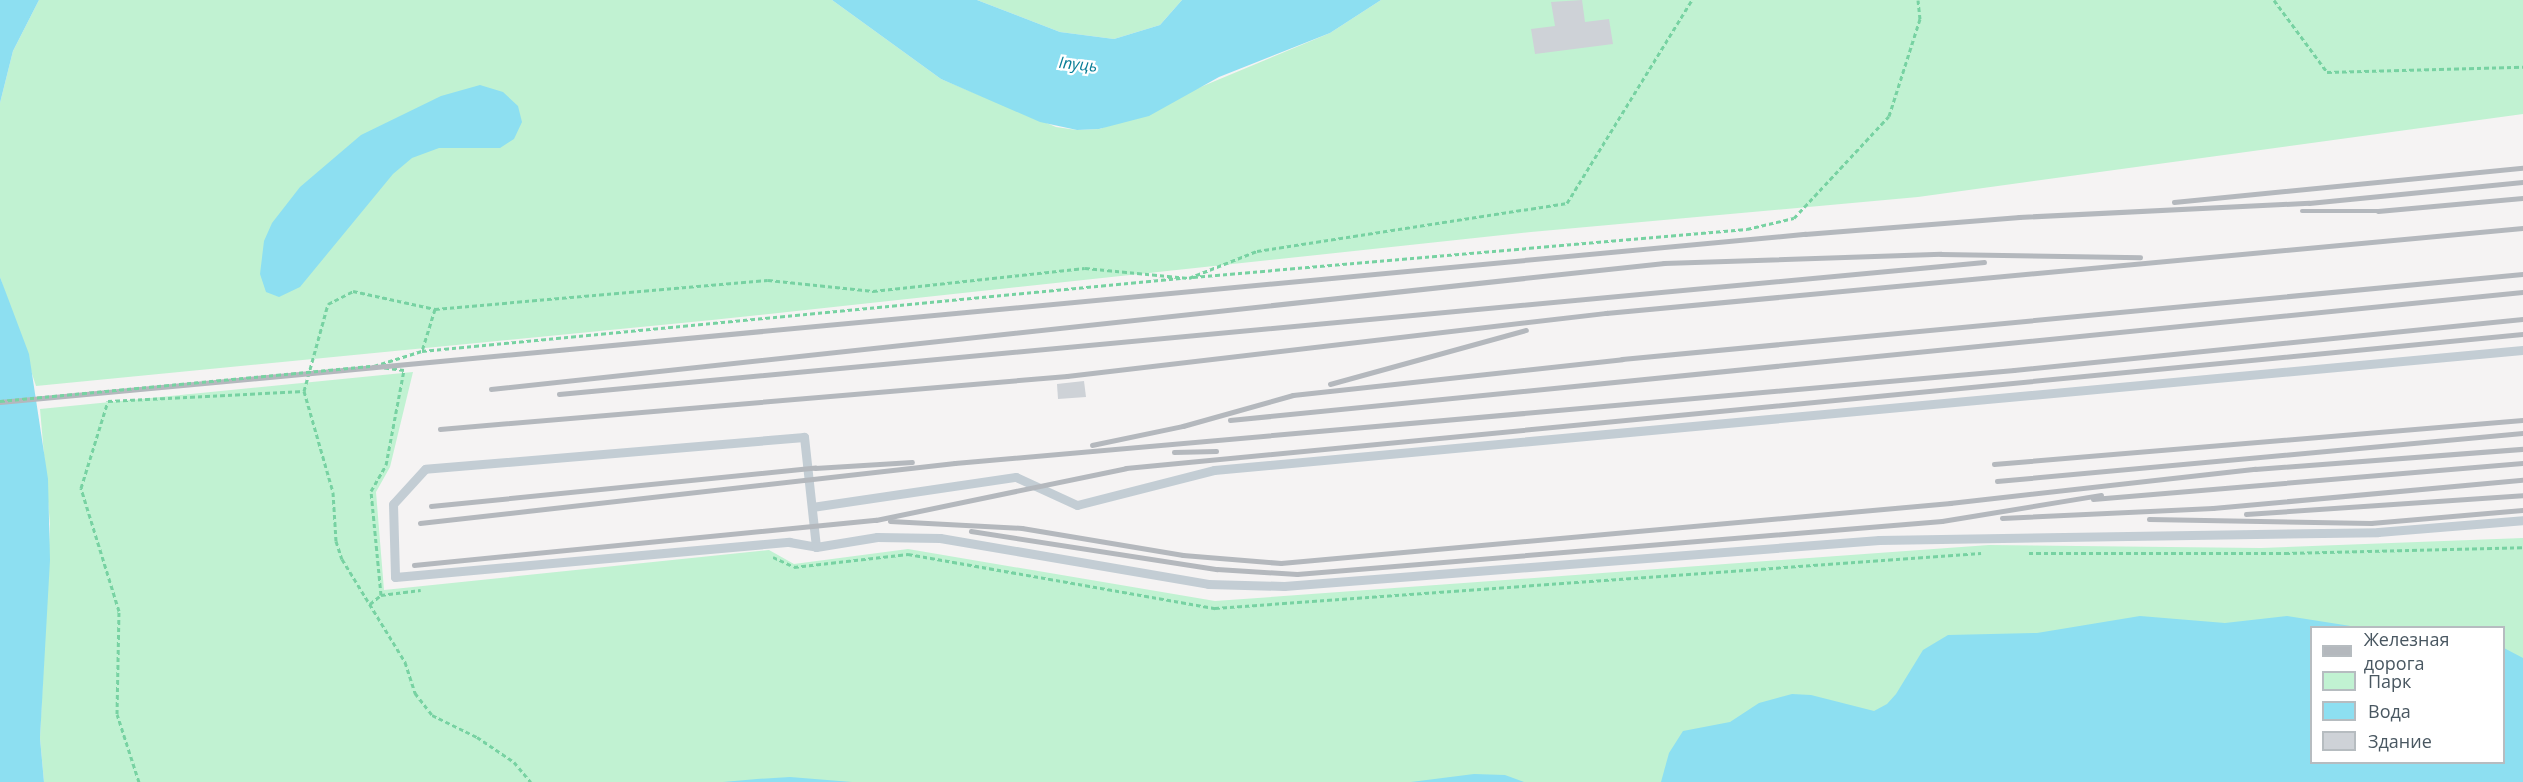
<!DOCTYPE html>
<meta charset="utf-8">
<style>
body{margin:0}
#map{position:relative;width:2523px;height:782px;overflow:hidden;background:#f5f3f3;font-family:"Open Sans",sans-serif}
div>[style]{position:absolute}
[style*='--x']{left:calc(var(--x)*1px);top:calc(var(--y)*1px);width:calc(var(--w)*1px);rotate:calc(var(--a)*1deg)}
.green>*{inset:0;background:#c1f2d2}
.water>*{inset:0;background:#8ddff1}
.building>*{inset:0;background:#ced2d7}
.path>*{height:3px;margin-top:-1.5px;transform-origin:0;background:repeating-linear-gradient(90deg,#77d2a2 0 4.5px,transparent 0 7.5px)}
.service>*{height:9px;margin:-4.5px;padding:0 4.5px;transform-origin:4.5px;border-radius:4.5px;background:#c3cdd4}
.rail>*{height:4.5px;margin:-2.25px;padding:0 2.25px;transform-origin:2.25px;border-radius:2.25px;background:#b4b8bd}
.path-bridge>*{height:3px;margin-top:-1.5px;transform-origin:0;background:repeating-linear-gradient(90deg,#77d2a2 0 4.5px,transparent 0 7.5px)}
span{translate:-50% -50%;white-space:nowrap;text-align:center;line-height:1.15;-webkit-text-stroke:4.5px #fff;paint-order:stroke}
.water-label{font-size:16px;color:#087d96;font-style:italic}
.legend{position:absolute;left:2310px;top:626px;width:195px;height:138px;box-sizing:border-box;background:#fff;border:2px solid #b6bcc0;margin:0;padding:8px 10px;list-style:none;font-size:18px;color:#495761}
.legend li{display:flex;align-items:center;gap:12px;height:30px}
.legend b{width:30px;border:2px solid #b6bcc0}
</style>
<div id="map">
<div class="green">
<i style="clip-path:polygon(39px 0,832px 0,941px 79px,1056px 127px,1077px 130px,1100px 129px,1330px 33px,1381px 0,2523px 0,2523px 114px,1918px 197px,1531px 232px,712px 320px,36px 386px,0 277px,0 103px,13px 51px)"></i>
<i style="clip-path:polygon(977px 0,1182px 0,1160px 25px,1114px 39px,1060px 32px)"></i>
<i style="clip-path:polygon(evenodd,413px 372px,390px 467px,376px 492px,384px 590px,769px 550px,794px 564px,908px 549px,1215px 601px,1989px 545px,2261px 548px,2523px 538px,2523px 782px,44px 782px,40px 738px,50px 524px,40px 409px,413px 372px,2312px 628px,2504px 628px,2504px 762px,2312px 762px,2312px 628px)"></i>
</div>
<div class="water">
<i style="clip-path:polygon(0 0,39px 0,13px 51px,0 103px)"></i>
<i style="clip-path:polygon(832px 0,977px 0,1060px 32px,1114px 39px,1160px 25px,1182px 0,1381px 0,1330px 33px,1219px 77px,1149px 116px,1099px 129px,1077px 130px,1040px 122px,941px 79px)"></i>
<i style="clip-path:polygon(480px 85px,503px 92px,518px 106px,522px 122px,514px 139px,500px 148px,439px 148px,412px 158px,393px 174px,300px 287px,279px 297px,266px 292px,260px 274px,264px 241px,272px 223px,300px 187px,361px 135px,441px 96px)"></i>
<i style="clip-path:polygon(0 277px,29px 354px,48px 479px,50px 560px,40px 738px,44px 782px,0 782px)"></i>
<i style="clip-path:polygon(2140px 616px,2225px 623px,2287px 616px,2357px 627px,2312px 628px,2312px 762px,2504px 762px,2504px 648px,2523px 658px,2523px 782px,1661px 782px,1669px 753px,1683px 731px,1730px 722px,1759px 703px,1792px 694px,1811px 695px,1874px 711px,1887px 704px,1896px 694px,1923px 650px,1948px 635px,2037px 633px)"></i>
<i style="clip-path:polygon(1474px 774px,1505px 775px,1524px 782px,1411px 782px)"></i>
<i style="clip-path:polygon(790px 777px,852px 782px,723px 782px,757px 779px)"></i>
</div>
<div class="building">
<i style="clip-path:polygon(1582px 0,1585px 22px,1609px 19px,1613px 44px,1535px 54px,1531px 29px,1555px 26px,1551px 2px)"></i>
<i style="clip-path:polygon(1084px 381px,1086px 397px,1058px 399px,1057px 384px)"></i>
</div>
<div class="path">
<i style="--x:2274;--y:0;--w:89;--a:53.6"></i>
<i style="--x:2327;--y:72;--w:196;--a:-1.5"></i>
<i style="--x:1193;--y:277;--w:556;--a:-4.95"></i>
<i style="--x:1747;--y:229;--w:48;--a:-13.2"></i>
<i style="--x:1794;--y:218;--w:139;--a:-47"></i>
<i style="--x:1889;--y:116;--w:102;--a:-72.3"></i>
<i style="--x:1920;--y:19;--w:19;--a:-96"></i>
<i style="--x:435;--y:309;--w:44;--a:107.2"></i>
<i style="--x:422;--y:351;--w:762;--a:-5.5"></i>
<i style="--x:374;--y:366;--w:50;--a:-17.4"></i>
<i style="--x:304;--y:391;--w:105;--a:74"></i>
<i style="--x:333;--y:492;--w:49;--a:86.5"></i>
<i style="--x:336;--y:541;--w:19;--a:72"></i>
<i style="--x:342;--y:559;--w:121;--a:58.5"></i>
<i style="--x:405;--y:662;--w:33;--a:72"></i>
<i style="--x:415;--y:693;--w:28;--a:52"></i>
<i style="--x:432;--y:715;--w:50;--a:26.1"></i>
<i style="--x:477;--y:737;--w:45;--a:34"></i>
<i style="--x:514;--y:762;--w:26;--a:50"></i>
<i style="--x:2029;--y:553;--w:256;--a:0"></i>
<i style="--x:2285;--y:553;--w:238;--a:-1.4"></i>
<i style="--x:773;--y:557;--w:23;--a:25"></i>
<i style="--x:794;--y:567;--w:115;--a:-6.5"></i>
<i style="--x:908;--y:554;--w:312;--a:10"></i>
<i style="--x:1215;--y:608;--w:768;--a:-4.11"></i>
<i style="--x:381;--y:595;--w:40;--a:-7.1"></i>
<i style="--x:370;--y:604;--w:14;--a:-39"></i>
<i style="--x:381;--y:595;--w:104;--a:-95.5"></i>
<i style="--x:371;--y:491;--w:30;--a:-60"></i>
<i style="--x:386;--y:465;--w:97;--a:-79.3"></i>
<i style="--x:404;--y:370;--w:32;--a:-173"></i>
<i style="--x:139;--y:782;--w:71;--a:-107.9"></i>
<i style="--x:117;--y:714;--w:103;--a:-88.9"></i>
<i style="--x:119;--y:611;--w:129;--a:-107.2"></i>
<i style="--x:81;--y:488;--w:91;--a:-72.8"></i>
<i style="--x:108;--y:401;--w:196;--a:-2.9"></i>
<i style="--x:304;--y:391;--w:90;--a:-74.6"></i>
<i style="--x:328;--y:304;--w:28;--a:-27"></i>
<i style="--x:353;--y:291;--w:84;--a:12.4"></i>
<i style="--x:435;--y:309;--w:334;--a:-5"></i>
<i style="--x:768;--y:280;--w:106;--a:6"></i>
<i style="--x:873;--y:291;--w:213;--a:-6.2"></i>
<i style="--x:1085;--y:268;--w:104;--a:5.5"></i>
<i style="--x:1189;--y:278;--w:73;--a:-21.7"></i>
<i style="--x:1257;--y:251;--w:314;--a:-8.8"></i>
<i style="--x:1567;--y:203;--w:238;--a:-58.4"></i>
</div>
<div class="service">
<i style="--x:812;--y:507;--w:206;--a:-8.4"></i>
<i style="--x:1016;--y:477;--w:67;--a:24.7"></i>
<i style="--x:1077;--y:505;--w:141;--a:-14.3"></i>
<i style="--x:1214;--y:470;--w:1314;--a:-5.24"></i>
<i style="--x:816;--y:547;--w:111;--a:-96.2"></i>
<i style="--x:804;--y:437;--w:380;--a:175.2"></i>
<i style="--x:425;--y:469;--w:47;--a:132.4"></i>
<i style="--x:393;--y:504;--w:73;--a:88.4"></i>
<i style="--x:395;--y:577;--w:396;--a:-5.1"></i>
<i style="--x:789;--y:542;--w:27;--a:10"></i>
<i style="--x:816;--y:547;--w:62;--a:-9.3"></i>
<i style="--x:877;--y:537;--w:63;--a:0.9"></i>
<i style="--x:940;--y:538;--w:272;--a:9.7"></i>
<i style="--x:1208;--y:584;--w:76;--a:1.5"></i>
<i style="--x:1284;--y:586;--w:597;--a:-4.42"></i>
<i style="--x:1879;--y:540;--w:499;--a:-0.9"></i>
<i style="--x:2378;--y:532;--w:145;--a:-4.7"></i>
</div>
<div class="rail">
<i style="--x:2174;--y:202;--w:351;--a:-5.6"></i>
<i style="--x:2302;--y:211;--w:76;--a:0"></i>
<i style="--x:2378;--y:211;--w:146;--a:-5.1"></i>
<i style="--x:1330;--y:384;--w:203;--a:-15.4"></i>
<i style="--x:491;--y:389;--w:1180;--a:-6.13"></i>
<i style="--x:1664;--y:263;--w:277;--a:-1.9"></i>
<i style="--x:1941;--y:254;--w:199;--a:0.9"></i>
<i style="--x:559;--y:394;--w:1431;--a:-5.29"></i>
<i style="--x:0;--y:402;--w:1813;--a:-5.32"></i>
<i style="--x:1805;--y:234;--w:215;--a:-4.5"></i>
<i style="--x:2019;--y:217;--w:290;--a:-2.8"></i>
<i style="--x:2309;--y:203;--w:215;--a:-5.6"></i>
<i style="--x:1230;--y:420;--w:1299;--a:-5.65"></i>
<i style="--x:440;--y:429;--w:629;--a:-4.83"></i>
<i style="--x:1067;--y:376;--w:543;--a:-6.67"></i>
<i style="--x:1606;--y:313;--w:921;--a:-5.3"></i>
<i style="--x:1092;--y:445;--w:93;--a:-11.8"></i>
<i style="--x:1183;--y:426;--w:114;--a:-15.7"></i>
<i style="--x:1293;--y:395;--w:331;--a:-6.2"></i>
<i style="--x:1622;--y:359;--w:905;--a:-5.39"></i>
<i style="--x:1174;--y:452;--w:42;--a:-1.4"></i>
<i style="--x:1994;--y:464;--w:531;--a:-4.75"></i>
<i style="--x:1997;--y:481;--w:528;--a:-5.21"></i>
<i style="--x:2093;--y:499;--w:432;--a:-4.8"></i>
<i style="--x:431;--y:506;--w:386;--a:-5.7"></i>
<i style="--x:815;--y:468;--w:97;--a:-3.5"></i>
<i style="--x:2246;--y:514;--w:278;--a:-3.9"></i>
<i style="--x:2002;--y:518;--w:211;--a:-2.7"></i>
<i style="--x:2213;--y:508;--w:311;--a:-5.2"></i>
<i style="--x:2149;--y:519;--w:222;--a:1"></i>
<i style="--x:2371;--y:523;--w:153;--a:-4.9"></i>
<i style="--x:890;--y:521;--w:132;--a:3"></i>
<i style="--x:1022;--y:528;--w:163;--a:9.5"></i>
<i style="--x:1183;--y:555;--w:98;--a:4.7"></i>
<i style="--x:1281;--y:563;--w:672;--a:-5.12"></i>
<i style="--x:1950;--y:503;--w:307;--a:-6.4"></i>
<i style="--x:2255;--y:469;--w:269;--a:-4.3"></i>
<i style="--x:420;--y:523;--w:538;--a:-6.4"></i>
<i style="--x:955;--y:463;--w:1063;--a:-5.02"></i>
<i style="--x:2014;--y:370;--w:512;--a:-5.72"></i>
<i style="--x:971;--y:531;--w:249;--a:8.8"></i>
<i style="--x:1217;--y:569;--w:80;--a:3.6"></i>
<i style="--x:1297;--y:574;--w:647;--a:-4.7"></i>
<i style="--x:1942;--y:521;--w:161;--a:-9.3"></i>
<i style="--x:414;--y:565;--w:464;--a:-5.6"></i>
<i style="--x:876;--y:520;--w:255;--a:-11.7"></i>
<i style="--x:1126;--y:468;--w:1403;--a:-5.48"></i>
</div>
<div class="path-bridge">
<i style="--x:0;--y:401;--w:374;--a:-5.4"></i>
</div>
<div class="water-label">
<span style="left:1078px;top:64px;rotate:6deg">Іпуць</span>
</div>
<ul class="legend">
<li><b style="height:8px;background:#b4b8bd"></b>Железная дорога</li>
<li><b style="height:16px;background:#c1f2d2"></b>Парк</li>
<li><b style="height:16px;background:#8ddff1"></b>Вода</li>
<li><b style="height:16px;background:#ced2d7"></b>Здание</li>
</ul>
</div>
